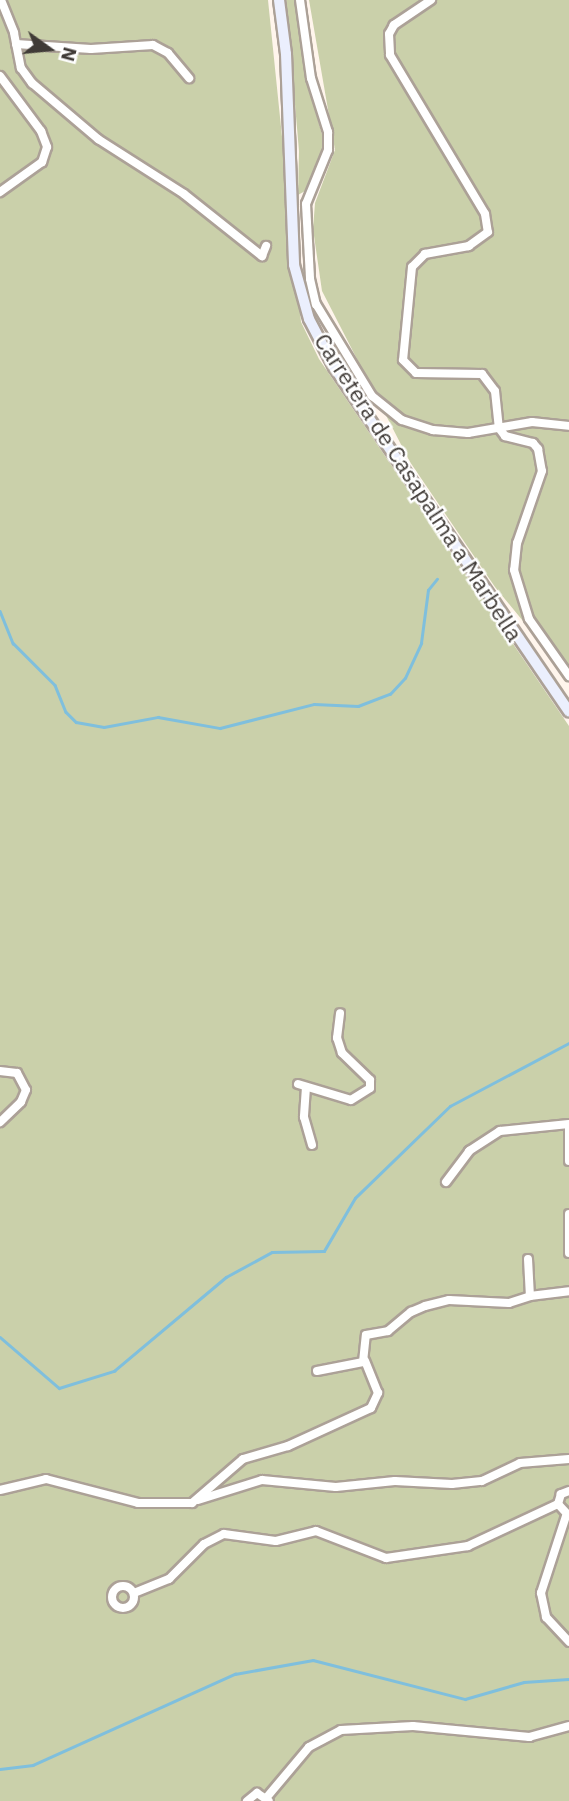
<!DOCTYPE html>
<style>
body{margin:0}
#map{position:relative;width:569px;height:1801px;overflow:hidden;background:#fff5ec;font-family:"IBM Plex Sans",sans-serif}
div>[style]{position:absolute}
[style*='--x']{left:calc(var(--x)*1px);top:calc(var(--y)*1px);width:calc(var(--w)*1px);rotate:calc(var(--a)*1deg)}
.green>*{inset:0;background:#cad0aa}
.stream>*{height:2.5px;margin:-1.25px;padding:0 1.25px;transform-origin:1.25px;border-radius:1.25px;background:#7fbfdd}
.roads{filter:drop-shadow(2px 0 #aca197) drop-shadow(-2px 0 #aca197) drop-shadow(0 2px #aca197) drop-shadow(0 -2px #aca197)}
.minor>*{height:8px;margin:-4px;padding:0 4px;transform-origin:4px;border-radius:4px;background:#fff}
.minor>.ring{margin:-4px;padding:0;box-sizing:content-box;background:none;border:8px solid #fff;border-radius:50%}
.secondary>*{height:10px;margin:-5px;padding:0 5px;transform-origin:5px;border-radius:5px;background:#ebeffd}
span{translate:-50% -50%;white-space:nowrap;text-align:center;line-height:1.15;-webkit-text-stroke:5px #fff;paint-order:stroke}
.street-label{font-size:23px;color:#403b37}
.north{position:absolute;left:14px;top:14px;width:70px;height:70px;-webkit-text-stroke:5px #fff;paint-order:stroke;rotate:105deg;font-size:19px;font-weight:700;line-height:28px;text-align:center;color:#403b37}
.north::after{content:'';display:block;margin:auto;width:24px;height:32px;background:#403b37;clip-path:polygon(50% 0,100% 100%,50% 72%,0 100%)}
</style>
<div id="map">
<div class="green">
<i style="clip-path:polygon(0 0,268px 0,301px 322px,319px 359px,569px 726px,569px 1801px,0 1801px)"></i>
<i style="clip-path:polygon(286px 0,295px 0,306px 78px,323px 138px,321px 155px,305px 191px,298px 195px,299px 151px)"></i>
<i style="clip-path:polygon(309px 0,569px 0,569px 677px,495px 587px,410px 462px,322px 291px,313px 229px,315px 203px,335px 150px)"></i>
</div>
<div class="stream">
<i style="--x:0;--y:611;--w:35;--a:68"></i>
<i style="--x:13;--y:643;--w:59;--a:45"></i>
<i style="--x:55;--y:685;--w:29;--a:68"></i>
<i style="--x:66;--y:712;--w:14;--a:45"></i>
<i style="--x:76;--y:722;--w:28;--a:10"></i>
<i style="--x:104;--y:727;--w:55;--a:-10.5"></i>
<i style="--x:158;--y:717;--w:63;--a:10.1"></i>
<i style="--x:220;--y:728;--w:97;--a:-14.3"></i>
<i style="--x:314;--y:704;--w:44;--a:2.6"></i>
<i style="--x:358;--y:706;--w:34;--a:-21"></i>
<i style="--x:390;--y:694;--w:22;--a:-47"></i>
<i style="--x:405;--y:678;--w:38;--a:-65"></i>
<i style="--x:421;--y:643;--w:53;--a:-82.5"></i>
<i style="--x:428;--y:590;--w:14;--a:-51"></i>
<i style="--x:0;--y:1337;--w:78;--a:40.8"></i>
<i style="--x:59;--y:1388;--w:58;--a:-17.2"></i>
<i style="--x:114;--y:1371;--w:146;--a:-40"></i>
<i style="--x:226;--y:1277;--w:52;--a:-28.5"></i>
<i style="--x:272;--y:1252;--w:52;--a:-1.1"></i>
<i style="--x:324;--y:1251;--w:61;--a:-59.7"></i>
<i style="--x:355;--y:1198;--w:132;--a:-44.1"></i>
<i style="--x:450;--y:1106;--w:135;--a:-27.9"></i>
<i style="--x:0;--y:1769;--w:33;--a:-7"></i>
<i style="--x:33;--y:1765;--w:222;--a:-24.3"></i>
<i style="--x:235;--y:1674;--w:79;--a:-10.2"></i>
<i style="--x:313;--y:1660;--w:157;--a:14.4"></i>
<i style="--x:465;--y:1699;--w:61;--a:-16.1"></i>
<i style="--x:524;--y:1682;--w:45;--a:-3.8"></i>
</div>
<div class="roads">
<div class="minor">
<i style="--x:1;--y:0;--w:35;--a:68"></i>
<i style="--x:14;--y:33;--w:36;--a:79"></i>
<i style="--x:21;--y:68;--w:19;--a:54"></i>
<i style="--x:32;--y:83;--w:87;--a:40.3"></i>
<i style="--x:98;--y:139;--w:102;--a:32.6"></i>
<i style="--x:184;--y:194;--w:100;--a:38.5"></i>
<i style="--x:262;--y:256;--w:11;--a:-68"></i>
<i style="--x:300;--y:0;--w:79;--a:82"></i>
<i style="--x:311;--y:78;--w:57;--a:72.5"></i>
<i style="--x:328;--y:132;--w:18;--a:90"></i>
<i style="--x:328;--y:150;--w:58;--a:112.2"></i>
<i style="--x:306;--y:204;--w:75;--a:86.9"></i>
<i style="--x:310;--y:279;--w:26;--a:77"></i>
<i style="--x:316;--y:304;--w:108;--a:58.7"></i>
<i style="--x:372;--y:396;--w:38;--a:39"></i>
<i style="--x:402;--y:420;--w:33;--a:18"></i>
<i style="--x:433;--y:430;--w:35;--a:5"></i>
<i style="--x:468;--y:433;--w:65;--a:-9.8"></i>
<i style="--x:532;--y:422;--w:37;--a:6"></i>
<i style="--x:431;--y:0;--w:45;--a:146"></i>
<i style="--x:394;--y:25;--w:10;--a:119"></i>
<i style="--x:389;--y:34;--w:21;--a:87"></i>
<i style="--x:390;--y:55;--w:185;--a:59.1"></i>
<i style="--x:485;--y:214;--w:18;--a:81"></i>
<i style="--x:488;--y:232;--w:24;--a:144"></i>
<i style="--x:469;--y:246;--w:45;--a:169.7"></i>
<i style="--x:425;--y:254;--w:18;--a:135"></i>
<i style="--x:412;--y:267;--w:93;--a:95.5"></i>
<i style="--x:403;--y:360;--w:18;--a:45"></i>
<i style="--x:416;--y:373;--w:66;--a:0.9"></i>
<i style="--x:482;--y:374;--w:21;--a:53"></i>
<i style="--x:495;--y:391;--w:37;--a:84"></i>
<i style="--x:499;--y:428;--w:10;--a:53"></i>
<i style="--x:505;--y:436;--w:29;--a:14"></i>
<i style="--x:533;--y:443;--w:8;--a:50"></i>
<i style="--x:538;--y:449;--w:22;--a:80"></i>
<i style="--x:542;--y:471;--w:76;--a:109.1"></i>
<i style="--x:517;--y:543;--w:27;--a:96"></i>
<i style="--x:514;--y:570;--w:51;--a:73"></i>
<i style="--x:529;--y:619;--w:70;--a:54.9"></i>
<i style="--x:16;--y:44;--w:75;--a:3.8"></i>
<i style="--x:91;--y:49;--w:62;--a:-3.7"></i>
<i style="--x:153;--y:45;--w:17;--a:28"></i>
<i style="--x:168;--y:53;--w:33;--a:50"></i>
<i style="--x:0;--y:76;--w:69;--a:53.3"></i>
<i style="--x:41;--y:131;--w:17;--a:69"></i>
<i style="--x:47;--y:147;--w:16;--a:108"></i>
<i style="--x:42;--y:162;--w:52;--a:144.5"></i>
<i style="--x:0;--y:1071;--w:17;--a:7"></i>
<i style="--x:17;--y:1073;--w:19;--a:62"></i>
<i style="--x:26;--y:1090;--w:13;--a:113"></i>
<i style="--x:21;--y:1102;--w:29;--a:136"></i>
<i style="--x:298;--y:1084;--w:55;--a:16.8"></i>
<i style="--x:351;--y:1100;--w:22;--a:-32"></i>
<i style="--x:370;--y:1088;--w:8;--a:-90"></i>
<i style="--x:370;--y:1080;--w:39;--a:-136"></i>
<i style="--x:342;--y:1053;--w:16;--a:-108"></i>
<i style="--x:337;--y:1038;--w:25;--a:-83"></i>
<i style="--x:306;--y:1087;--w:30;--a:94"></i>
<i style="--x:304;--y:1117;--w:29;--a:74"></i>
<i style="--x:569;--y:1126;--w:35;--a:90"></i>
<i style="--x:446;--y:1182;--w:39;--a:-53"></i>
<i style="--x:469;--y:1151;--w:37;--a:-33"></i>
<i style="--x:500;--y:1131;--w:69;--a:-5.8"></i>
<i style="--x:569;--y:1214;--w:39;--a:90"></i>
<i style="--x:528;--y:1259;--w:37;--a:87"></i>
<i style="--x:530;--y:1296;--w:39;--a:-7"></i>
<i style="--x:317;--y:1371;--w:47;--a:-11.1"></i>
<i style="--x:363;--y:1362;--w:27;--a:-84"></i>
<i style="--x:366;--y:1335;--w:22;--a:-10"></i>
<i style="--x:388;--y:1331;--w:30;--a:-40"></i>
<i style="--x:411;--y:1312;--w:15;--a:-23"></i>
<i style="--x:425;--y:1306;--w:25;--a:-14"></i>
<i style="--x:449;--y:1300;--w:60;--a:2.9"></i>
<i style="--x:509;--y:1303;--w:22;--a:-18"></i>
<i style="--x:0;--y:1490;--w:47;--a:-13.4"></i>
<i style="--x:46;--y:1479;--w:95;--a:14.6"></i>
<i style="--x:138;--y:1503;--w:54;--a:0"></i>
<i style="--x:192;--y:1503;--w:67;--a:-40.8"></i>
<i style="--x:243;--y:1459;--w:47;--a:-16.1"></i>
<i style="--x:288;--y:1446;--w:91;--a:-24.6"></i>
<i style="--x:371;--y:1408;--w:17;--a:-65"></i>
<i style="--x:378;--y:1393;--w:35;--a:-112"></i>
<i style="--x:569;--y:1491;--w:9;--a:159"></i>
<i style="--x:561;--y:1494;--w:10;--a:107"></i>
<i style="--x:558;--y:1504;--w:16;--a:47"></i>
<i style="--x:198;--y:1500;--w:67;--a:-17.4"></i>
<i style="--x:262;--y:1480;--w:74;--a:5.4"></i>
<i style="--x:336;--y:1487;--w:59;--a:-5.8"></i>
<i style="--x:395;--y:1481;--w:57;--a:3"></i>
<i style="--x:452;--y:1484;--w:30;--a:-6"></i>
<i style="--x:482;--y:1481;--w:42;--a:-25.3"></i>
<i style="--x:520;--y:1463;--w:49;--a:-4.7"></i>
<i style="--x:566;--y:1516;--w:81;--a:108"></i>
<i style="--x:541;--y:1593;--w:25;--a:78"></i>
<i style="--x:546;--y:1617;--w:34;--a:47"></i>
<i class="ring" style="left:112px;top:1586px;width:14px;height:14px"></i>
<i style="--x:134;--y:1593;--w:38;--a:-22"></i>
<i style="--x:169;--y:1579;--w:49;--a:-45"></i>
<i style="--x:204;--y:1544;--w:22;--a:-27"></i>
<i style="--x:224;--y:1534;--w:52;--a:7.7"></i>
<i style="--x:276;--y:1541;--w:41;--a:-14"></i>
<i style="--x:316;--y:1531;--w:75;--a:21.1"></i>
<i style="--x:386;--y:1558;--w:83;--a:-8.3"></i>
<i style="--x:468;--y:1546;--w:99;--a:-25"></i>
<i style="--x:267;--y:1797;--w:65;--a:-50"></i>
<i style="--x:309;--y:1747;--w:36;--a:-28"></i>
<i style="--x:341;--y:1730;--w:72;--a:-3.2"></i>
<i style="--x:413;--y:1726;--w:117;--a:5.4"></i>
<i style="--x:529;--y:1737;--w:41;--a:-15.4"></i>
<i style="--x:247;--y:1801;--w:13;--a:-39"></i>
<i style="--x:257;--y:1793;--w:14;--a:34"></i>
</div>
<div class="secondary">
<i style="--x:279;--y:0;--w:54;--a:82.6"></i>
<i style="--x:286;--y:54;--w:211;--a:87.8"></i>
<i style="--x:294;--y:265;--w:56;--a:74.5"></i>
<i style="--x:309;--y:319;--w:54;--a:62.5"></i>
<i style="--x:334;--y:367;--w:417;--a:55.7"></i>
</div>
</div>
<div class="street-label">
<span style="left:419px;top:487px;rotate:57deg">Carretera de Casapalma a Marbella</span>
</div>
<div class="north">N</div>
</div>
